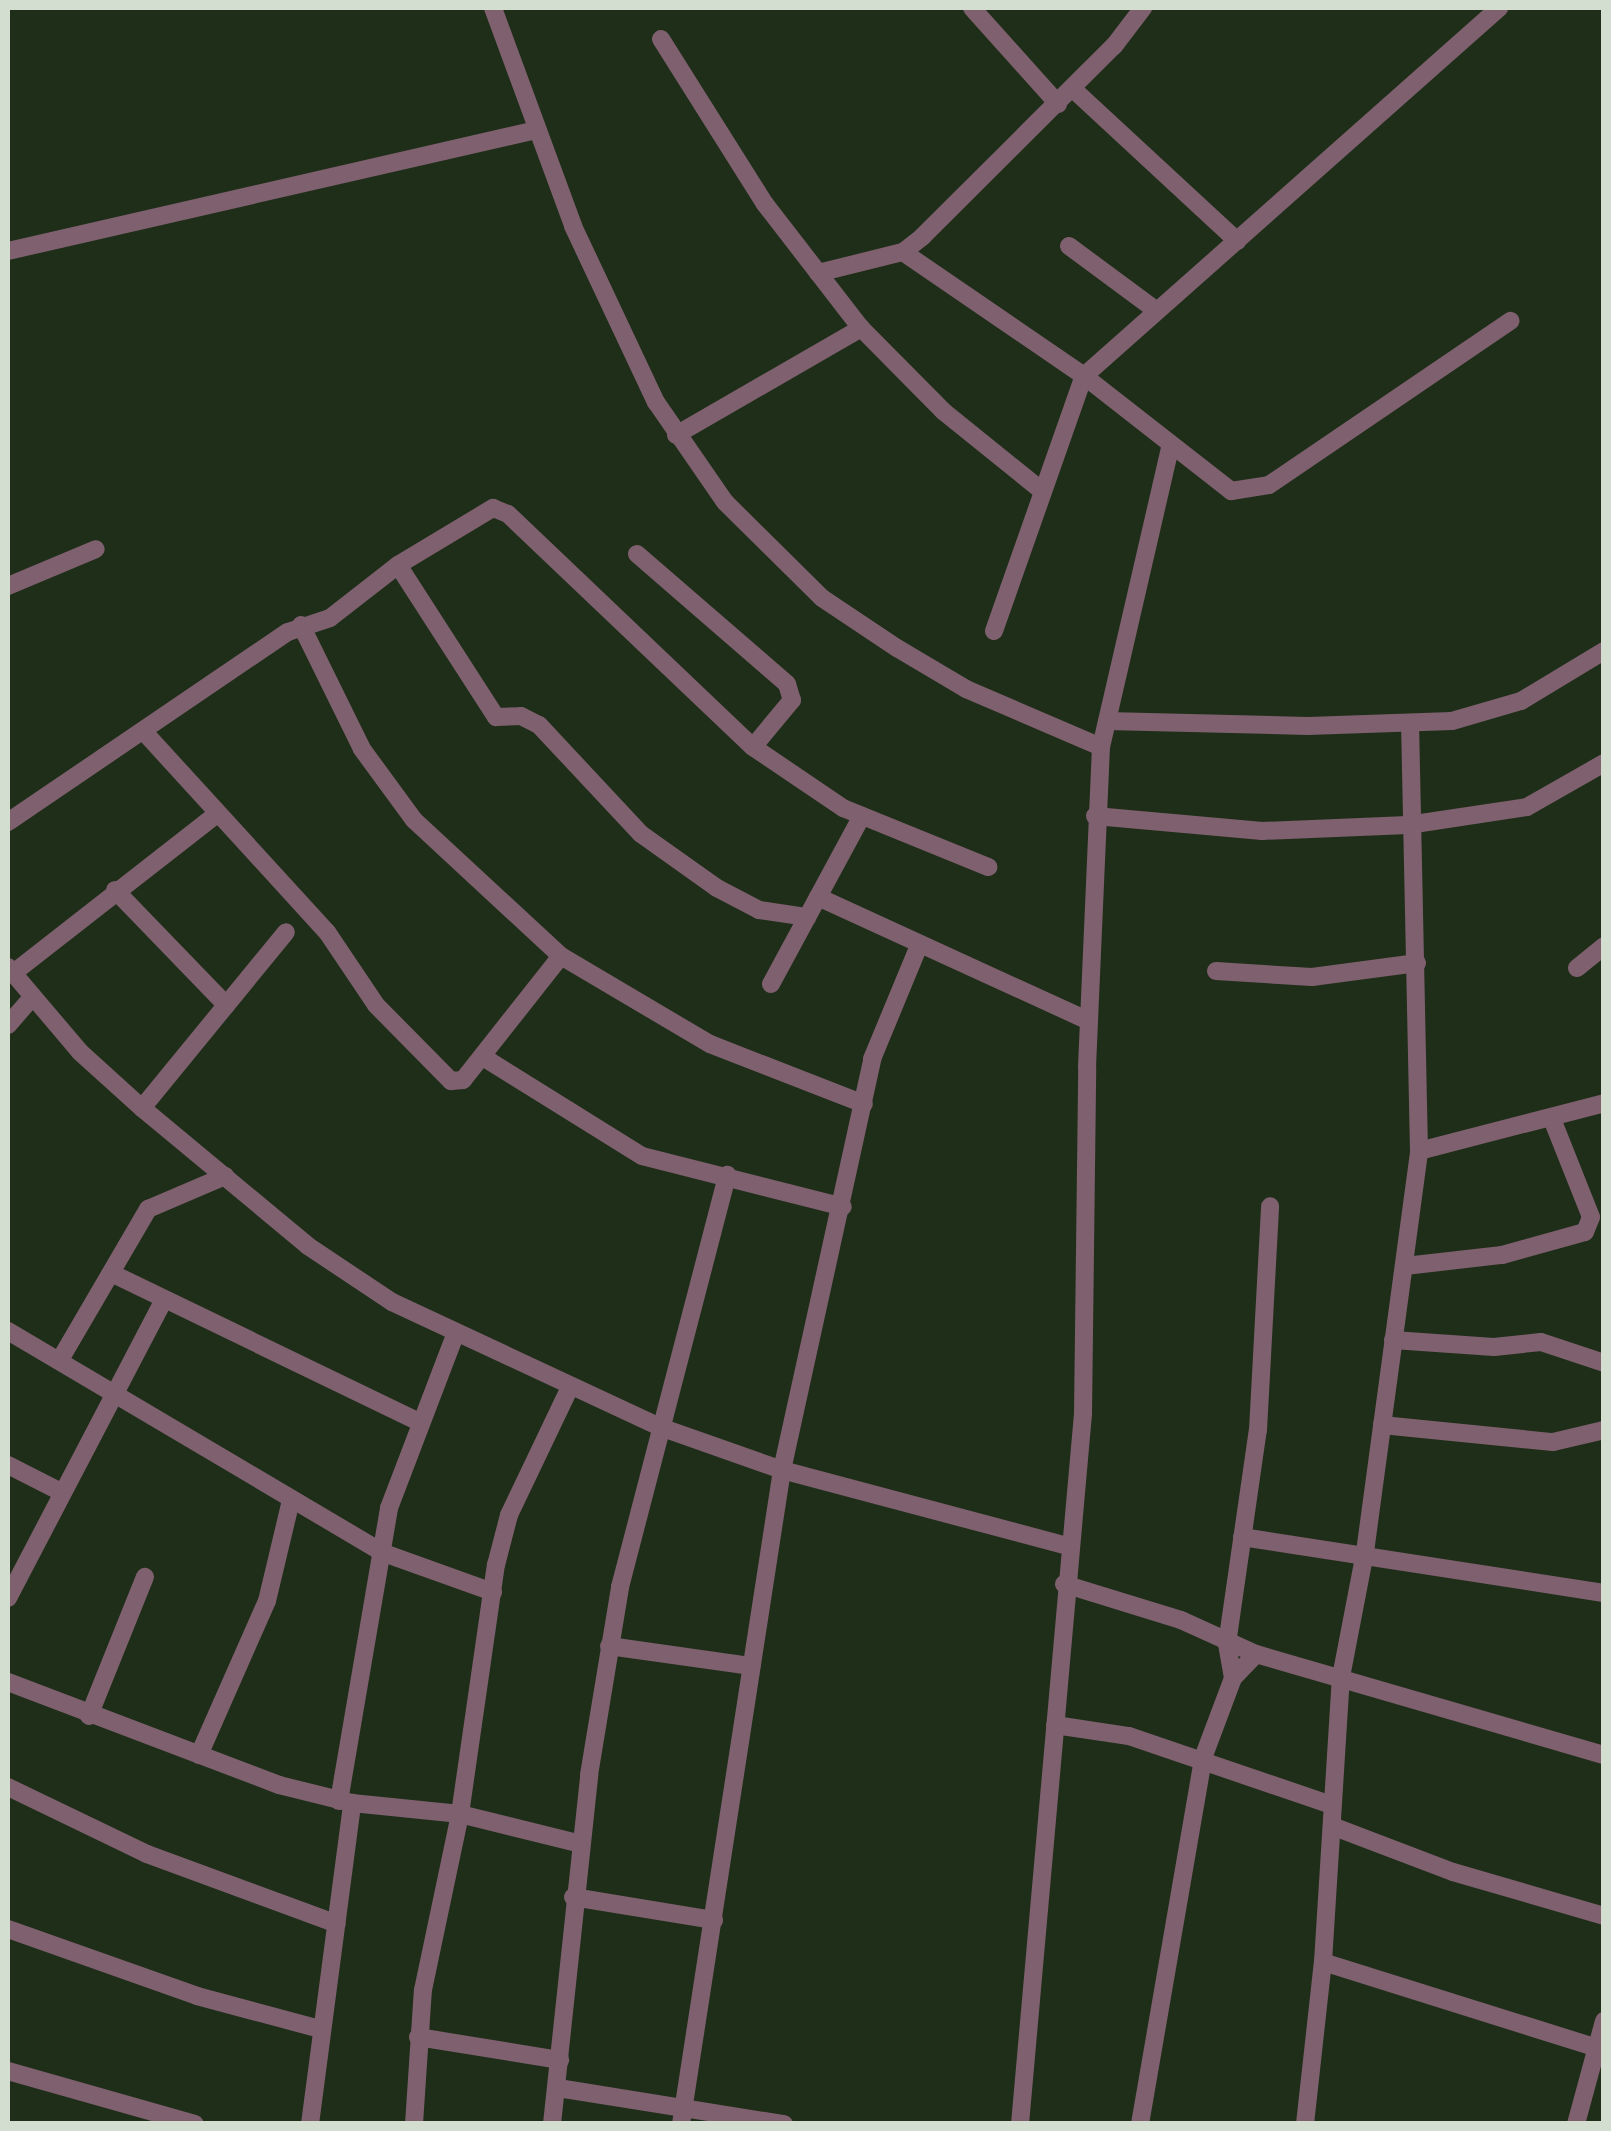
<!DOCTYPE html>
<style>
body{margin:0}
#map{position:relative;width:1611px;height:2131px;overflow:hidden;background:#1f2e19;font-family:Poppins,sans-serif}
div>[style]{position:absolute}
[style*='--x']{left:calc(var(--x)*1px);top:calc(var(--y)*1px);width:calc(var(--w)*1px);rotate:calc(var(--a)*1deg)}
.street>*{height:18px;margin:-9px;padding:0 9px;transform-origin:9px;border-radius:9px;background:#7f606f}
span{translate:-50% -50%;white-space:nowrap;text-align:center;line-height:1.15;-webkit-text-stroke:8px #1f2e19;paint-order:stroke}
.frame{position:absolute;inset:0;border:10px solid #d3ddd0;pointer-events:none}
</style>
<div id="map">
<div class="street">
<i style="--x:493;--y:8;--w:232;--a:69.8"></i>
<i style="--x:573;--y:226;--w:195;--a:64.8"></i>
<i style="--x:656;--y:402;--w:121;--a:55.4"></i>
<i style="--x:725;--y:502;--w:136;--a:44.7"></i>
<i style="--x:822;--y:598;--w:90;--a:33.7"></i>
<i style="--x:897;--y:648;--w:80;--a:30.7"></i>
<i style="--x:966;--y:689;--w:147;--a:23.2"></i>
<i style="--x:972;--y:8;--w:129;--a:48.1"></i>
<i style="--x:661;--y:39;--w:195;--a:57.8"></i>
<i style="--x:765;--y:204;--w:157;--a:52.3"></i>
<i style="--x:861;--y:328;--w:117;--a:45.3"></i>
<i style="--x:943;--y:411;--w:127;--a:38.9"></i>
<i style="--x:1073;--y:89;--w:224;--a:42.8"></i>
<i style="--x:1069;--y:246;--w:106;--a:36.5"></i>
<i style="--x:8;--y:251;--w:542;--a:-12.91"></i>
<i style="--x:903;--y:252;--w:219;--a:34.4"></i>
<i style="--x:1084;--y:376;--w:187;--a:38"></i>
<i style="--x:1231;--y:491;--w:38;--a:-9"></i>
<i style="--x:1269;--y:485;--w:292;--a:-34.2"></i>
<i style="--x:818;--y:273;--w:88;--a:-13.9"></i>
<i style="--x:903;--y:252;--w:24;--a:-38"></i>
<i style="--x:922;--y:237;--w:271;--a:-44.9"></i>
<i style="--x:1114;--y:46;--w:48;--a:-52.7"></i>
<i style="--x:676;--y:435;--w:214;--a:-30"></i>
<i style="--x:637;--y:554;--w:198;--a:40.9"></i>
<i style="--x:787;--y:684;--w:17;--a:73"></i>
<i style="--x:792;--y:700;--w:61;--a:129.7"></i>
<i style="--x:398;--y:565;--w:181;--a:57.2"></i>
<i style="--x:496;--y:717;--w:25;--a:-2"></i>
<i style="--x:521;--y:716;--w:20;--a:27"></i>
<i style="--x:539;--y:725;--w:149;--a:46.9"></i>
<i style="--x:641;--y:834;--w:93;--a:35.4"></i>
<i style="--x:717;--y:888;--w:47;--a:27.6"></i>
<i style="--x:759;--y:910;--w:49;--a:8.3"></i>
<i style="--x:8;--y:586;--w:95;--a:-22.8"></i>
<i style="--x:301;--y:625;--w:138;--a:63.8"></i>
<i style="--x:362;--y:749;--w:88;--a:53.8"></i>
<i style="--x:414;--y:820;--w:200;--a:42.8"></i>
<i style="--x:561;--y:956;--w:173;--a:30.6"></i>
<i style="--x:710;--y:1044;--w:165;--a:21.3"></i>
<i style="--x:994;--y:631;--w:270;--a:-70.6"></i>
<i style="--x:1084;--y:376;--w:555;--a:-41.56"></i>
<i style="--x:1107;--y:721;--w:201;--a:1.4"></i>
<i style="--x:1308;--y:726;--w:144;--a:-2"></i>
<i style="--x:1452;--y:721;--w:72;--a:-16.2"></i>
<i style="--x:1521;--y:701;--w:97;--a:-31.1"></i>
<i style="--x:146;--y:734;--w:268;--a:47.6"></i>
<i style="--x:327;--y:932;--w:88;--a:56.1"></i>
<i style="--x:376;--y:1005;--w:107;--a:45.4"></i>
<i style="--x:451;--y:1081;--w:12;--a:-5"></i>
<i style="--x:463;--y:1080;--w:158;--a:-51.7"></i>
<i style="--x:1095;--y:816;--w:168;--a:5.1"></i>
<i style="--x:1262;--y:831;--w:146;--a:-2.4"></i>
<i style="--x:1408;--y:825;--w:120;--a:-8.6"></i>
<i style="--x:1527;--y:807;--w:89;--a:-29.7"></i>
<i style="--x:8;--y:822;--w:338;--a:-34.2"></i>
<i style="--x:288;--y:632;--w:44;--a:-18.4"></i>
<i style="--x:330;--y:618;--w:86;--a:-37.9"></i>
<i style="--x:398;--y:565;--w:111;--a:-31"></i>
<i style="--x:493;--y:508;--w:16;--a:22"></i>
<i style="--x:508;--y:514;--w:338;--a:43.6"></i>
<i style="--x:753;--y:747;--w:109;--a:34.1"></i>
<i style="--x:843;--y:808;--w:157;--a:22.1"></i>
<i style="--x:115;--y:890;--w:160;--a:46"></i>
<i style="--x:818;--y:897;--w:298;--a:24.6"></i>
<i style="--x:8;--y:967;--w:111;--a:49.7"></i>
<i style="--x:80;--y:1052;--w:84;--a:42.1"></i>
<i style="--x:142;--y:1108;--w:216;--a:39.7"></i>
<i style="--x:308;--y:1246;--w:101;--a:33.7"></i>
<i style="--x:392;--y:1302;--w:296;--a:25"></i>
<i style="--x:660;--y:1427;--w:129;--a:19.4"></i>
<i style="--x:782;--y:1470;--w:295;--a:14.9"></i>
<i style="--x:1577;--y:968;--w:35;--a:-39"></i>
<i style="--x:1216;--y:971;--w:96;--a:3.6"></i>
<i style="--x:1312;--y:977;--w:106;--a:-7.6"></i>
<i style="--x:12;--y:974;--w:261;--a:-38"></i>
<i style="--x:771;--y:984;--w:191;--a:-61.6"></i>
<i style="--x:8;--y:1025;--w:35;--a:-49"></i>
<i style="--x:483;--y:1057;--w:187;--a:31.9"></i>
<i style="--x:642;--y:1156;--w:207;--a:14.2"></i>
<i style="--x:142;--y:1108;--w:227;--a:-50.7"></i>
<i style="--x:1419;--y:1151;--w:191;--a:-14.5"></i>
<i style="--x:1405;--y:1266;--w:98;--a:-6.5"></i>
<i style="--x:1502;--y:1255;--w:86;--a:-15.5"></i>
<i style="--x:1585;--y:1232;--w:16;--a:-68"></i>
<i style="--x:1591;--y:1217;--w:105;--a:-111.7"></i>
<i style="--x:111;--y:1273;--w:342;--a:25.8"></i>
<i style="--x:8;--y:1331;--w:434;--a:30.6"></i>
<i style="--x:381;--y:1552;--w:119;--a:19.7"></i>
<i style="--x:1393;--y:1340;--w:101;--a:4"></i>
<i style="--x:1494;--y:1347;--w:47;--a:-6.1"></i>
<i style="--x:1541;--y:1342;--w:66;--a:18.4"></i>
<i style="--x:61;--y:1358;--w:173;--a:-59.7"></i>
<i style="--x:148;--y:1209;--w:84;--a:-23.2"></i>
<i style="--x:1382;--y:1425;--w:172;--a:5.7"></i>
<i style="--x:1553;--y:1442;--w:52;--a:-13.2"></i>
<i style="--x:8;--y:1465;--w:59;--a:27"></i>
<i style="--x:1242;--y:1537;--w:366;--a:8.8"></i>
<i style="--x:1064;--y:1584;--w:122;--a:17.1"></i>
<i style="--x:1181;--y:1620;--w:82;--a:24.4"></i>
<i style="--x:1256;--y:1654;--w:362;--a:16.2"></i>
<i style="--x:8;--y:1598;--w:334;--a:-62.4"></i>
<i style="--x:609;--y:1646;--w:144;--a:8"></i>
<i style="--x:1233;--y:1678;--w:35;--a:-100"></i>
<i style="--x:1227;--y:1644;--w:216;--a:-81.8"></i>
<i style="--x:1258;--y:1430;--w:224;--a:-86.9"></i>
<i style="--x:8;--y:1682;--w:290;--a:20.8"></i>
<i style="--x:279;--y:1785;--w:75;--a:13.9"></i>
<i style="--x:352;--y:1803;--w:109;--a:5.8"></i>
<i style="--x:460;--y:1814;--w:125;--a:13.9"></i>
<i style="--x:89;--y:1716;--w:150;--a:-68.1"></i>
<i style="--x:1055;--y:1725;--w:75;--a:8.5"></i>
<i style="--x:1129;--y:1736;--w:214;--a:18.8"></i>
<i style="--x:199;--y:1755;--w:168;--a:-66.2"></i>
<i style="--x:267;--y:1601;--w:104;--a:-76.6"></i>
<i style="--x:8;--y:1787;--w:154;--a:25.7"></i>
<i style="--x:147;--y:1854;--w:202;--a:20.2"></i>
<i style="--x:339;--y:1801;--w:297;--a:-80.3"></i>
<i style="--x:389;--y:1508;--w:187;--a:-69.1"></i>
<i style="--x:1332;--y:1826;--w:129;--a:20.8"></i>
<i style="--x:1453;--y:1872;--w:157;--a:16.2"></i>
<i style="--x:573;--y:1897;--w:143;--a:9.3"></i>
<i style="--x:8;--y:1929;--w:201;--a:19.5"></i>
<i style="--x:197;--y:1996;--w:127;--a:15"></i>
<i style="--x:1323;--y:1962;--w:294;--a:17.4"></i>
<i style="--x:418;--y:2037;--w:144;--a:9.2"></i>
<i style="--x:8;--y:2071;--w:194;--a:15.8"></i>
<i style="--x:558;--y:2088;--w:229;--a:9.1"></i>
<i style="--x:310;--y:2124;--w:324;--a:-82.5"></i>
<i style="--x:414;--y:2124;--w:134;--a:-86.2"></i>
<i style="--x:423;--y:1990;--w:180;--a:-78.1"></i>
<i style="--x:460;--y:1814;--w:252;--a:-81.8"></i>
<i style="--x:496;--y:1565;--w:52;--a:-75.4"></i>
<i style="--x:509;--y:1515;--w:142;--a:-64.5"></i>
<i style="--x:552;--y:2124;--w:351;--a:-83.9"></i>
<i style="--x:589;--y:1775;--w:191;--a:-80.6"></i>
<i style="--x:620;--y:1587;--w:426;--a:-75.4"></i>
<i style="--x:681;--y:2124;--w:662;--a:-81.22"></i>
<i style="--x:782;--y:1470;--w:421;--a:-77.6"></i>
<i style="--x:872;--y:1059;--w:120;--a:-67.5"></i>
<i style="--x:1020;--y:2124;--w:713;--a:-84.93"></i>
<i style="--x:1083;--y:1414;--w:347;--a:-89.3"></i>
<i style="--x:1087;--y:1067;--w:320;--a:-87.5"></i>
<i style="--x:1101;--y:747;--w:306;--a:-77"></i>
<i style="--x:1140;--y:2124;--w:371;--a:-80.2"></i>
<i style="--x:1203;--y:1758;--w:85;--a:-69.4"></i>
<i style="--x:1233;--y:1678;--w:33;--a:-46"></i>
<i style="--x:1305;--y:2124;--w:163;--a:-83.7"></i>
<i style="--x:1323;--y:1962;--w:286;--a:-86.4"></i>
<i style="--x:1341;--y:1677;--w:127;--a:-79.1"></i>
<i style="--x:1365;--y:1552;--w:405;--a:-82.3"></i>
<i style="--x:1419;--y:1151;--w:428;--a:-91.2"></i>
<i style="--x:1576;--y:2124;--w:107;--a:-74.8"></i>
</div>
<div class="frame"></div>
</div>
